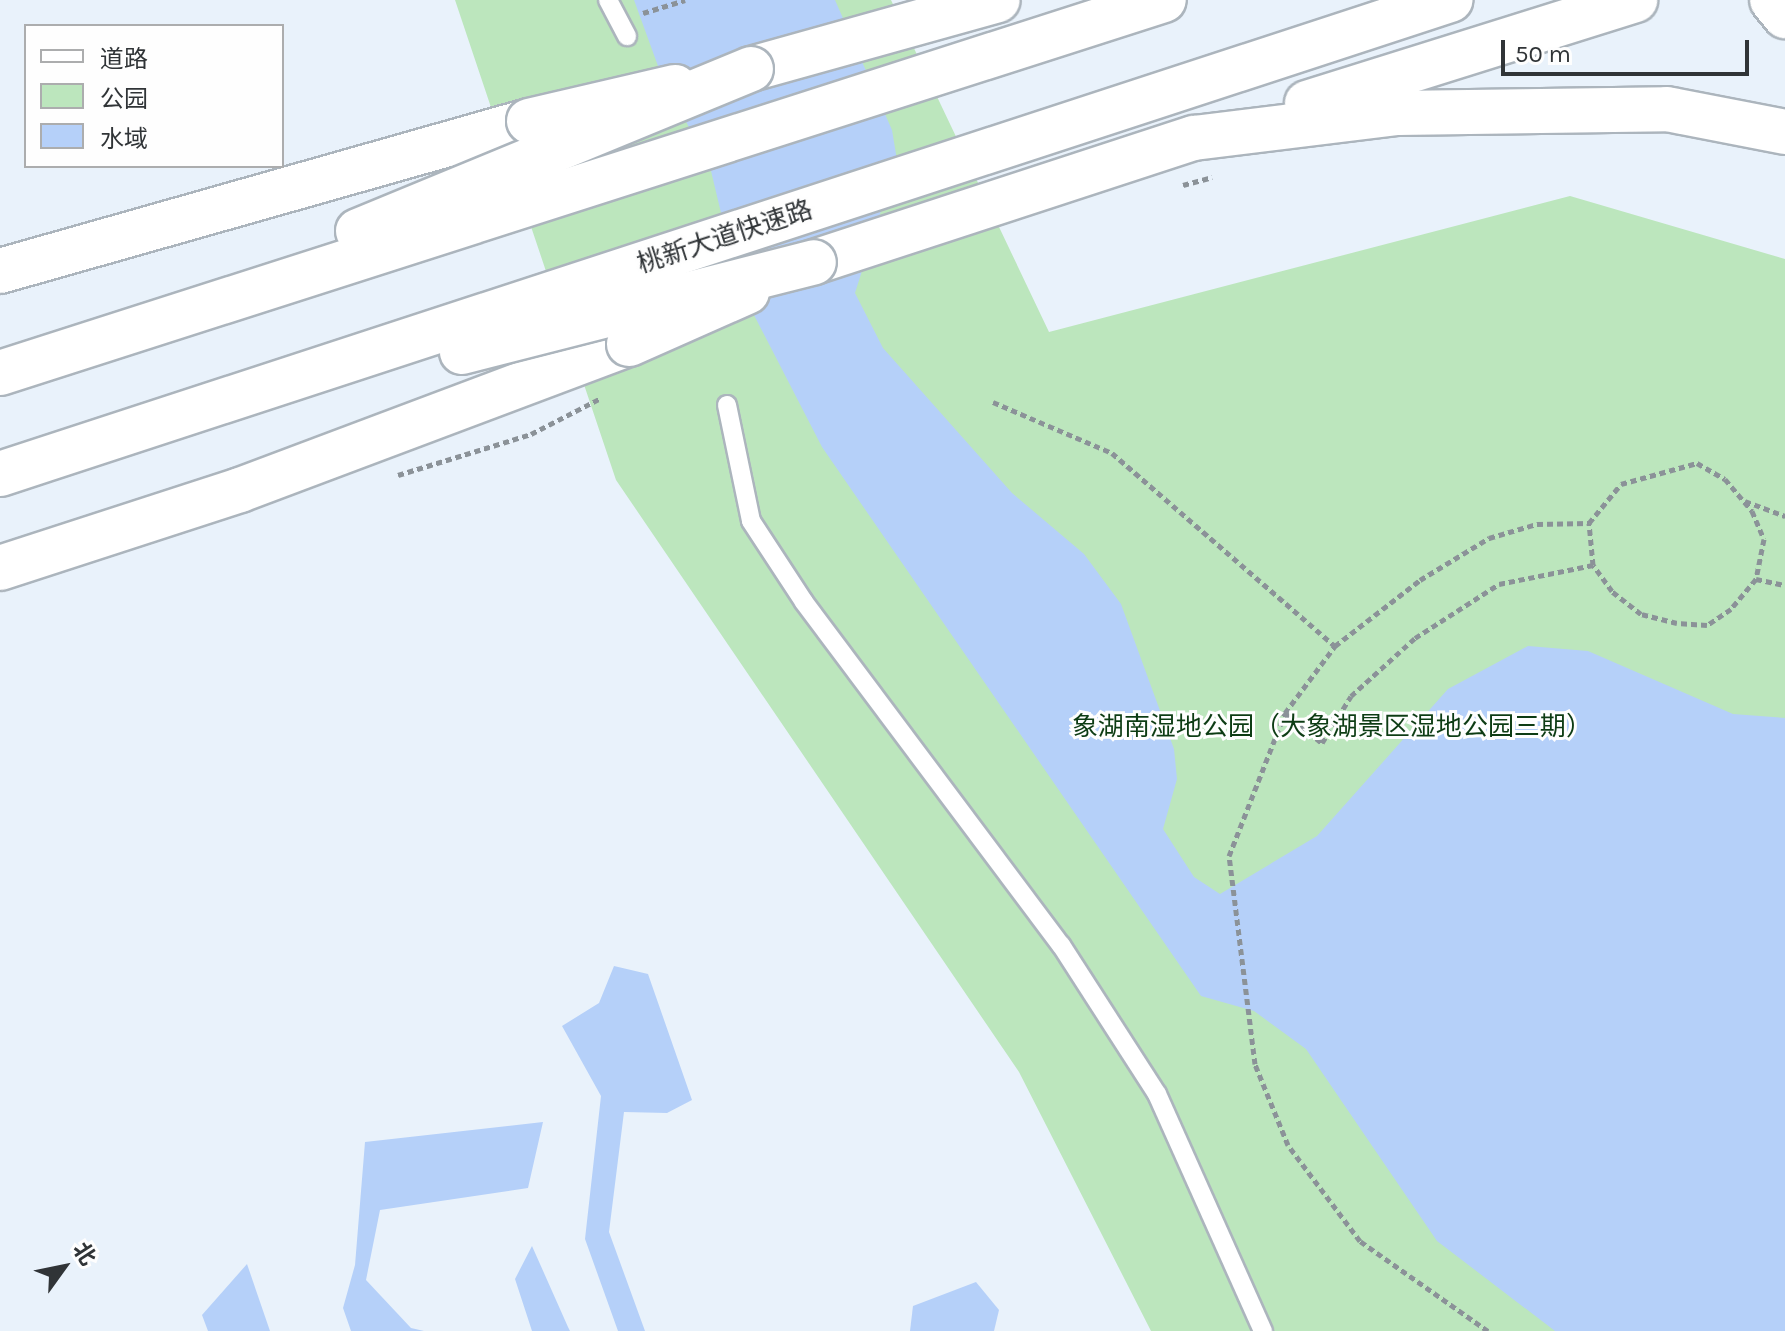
<!DOCTYPE html>
<meta charset="utf-8">
<style>
body{margin:0}
#map{position:relative;width:1785px;height:1331px;overflow:hidden;background:#e9f2fb;font-family:Karla,"Noto Sans SC",sans-serif}
div>[style]{position:absolute}
[style*='--x']{left:calc(var(--x)*1px);top:calc(var(--y)*1px);width:calc(var(--w)*1px);rotate:calc(var(--a)*1deg)}
.green>*{inset:0;background:#bce6bd}
.water>*{inset:0;background:#b5d0f9}
.path>*{height:5px;margin-top:-2.5px;transform-origin:0;background:repeating-linear-gradient(90deg,#8b9298 0 6px,transparent 0 10px)}
.roads{filter:drop-shadow(2px 0 #acb5bd) drop-shadow(-2px 0 #acb5bd) drop-shadow(0 2px #acb5bd) drop-shadow(0 -2px #acb5bd)}
.lane>*{height:18px;margin:-9px;padding:0 9px;transform-origin:9px;border-radius:9px;background:#fff}
.primary>*{height:44px;margin:-22px;padding:0 22px;transform-origin:22px;border-radius:22px;background:#fff}
.highway>*{height:44px;margin:-22px;padding:0 22px;transform-origin:22px;border-radius:22px;background:#fff}
.bridges{filter:drop-shadow(2px 0 #acb5bd) drop-shadow(-2px 0 #acb5bd) drop-shadow(0 2px #acb5bd) drop-shadow(0 -2px #acb5bd)}
.primary-bridge>*{height:44px;margin:-22px;padding:0 22px;transform-origin:22px;border-radius:22px;background:#fff}
.highway-bridge>*{height:44px;margin:-22px;padding:0 22px;transform-origin:22px;border-radius:22px;background:#fff}
span{translate:-50% -50%;white-space:nowrap;text-align:center;line-height:1.15;-webkit-text-stroke:6px #fefefe;paint-order:stroke}
.street-label{font-size:26px;color:#303437}
.park-label{font-size:26px;color:#0d3c14}
.legend{position:absolute;left:24px;top:24px;width:260px;height:144px;box-sizing:border-box;background:#fefefe;border:2px solid #acadae;margin:0;padding:10px 14px;list-style:none;font-size:24px;color:#303437}
.legend li{display:flex;align-items:center;gap:16px;height:40px}
.legend b{width:40px;border:2px solid #acadae}
.north{position:absolute;left:24px;top:1227px;width:80px;height:80px;-webkit-text-stroke:6px #fefefe;paint-order:stroke;rotate:57deg;font-size:22px;font-weight:700;line-height:32px;text-align:center;color:#303437}
.north::after{content:'';display:block;margin:auto;width:28px;height:36px;background:#303437;clip-path:polygon(50% 0,100% 100%,50% 72%,0 100%)}
.scale{position:absolute;left:1501px;top:40px;width:248px;height:36px;box-sizing:border-box;border:4px solid #303437;border-top:0;padding-left:10px;font-size:24px;line-height:28px;white-space:nowrap;color:#303437;-webkit-text-stroke:6px #fefefe;paint-order:stroke}
</style>
<div id="map">
<div class="green">
<i style="clip-path:polygon(455px 0,891px 0,1049px 332px,1570px 196px,1785px 259px,1785px 1331px,1151px 1331px,1019px 1072px,616px 480px)"></i>
</div>
<div class="water">
<i style="clip-path:polygon(634px 0,835px 0,892px 130px,897px 160px,855px 293px,883px 348px,1012px 493px,1084px 554px,1121px 604px,1174px 749px,1177px 779px,1163px 829px,1194px 877px,1220px 894px,1317px 836px,1448px 689px,1528px 646px,1588px 651px,1733px 714px,1785px 718px,1785px 1331px,1555px 1331px,1437px 1241px,1306px 1049px,1254px 1011px,1201px 996px,822px 447px,738px 284px,711px 171px,658px 66px)"></i>
<i style="clip-path:polygon(614px 966px,648px 974px,692px 1100px,667px 1113px,624px 1112px,609px 1232px,645px 1331px,618px 1331px,585px 1239px,601px 1096px,562px 1026px,599px 1003px)"></i>
<i style="clip-path:polygon(543px 1122px,528px 1188px,380px 1210px,366px 1280px,411px 1328px,424px 1331px,351px 1331px,343px 1308px,355px 1265px,365px 1142px)"></i>
<i style="clip-path:polygon(532px 1246px,568px 1327px,570px 1331px,532px 1331px,515px 1279px)"></i>
<i style="clip-path:polygon(247px 1264px,270px 1331px,208px 1331px,202px 1315px)"></i>
<i style="clip-path:polygon(976px 1282px,999px 1310px,994px 1331px,910px 1331px,913px 1306px)"></i>
</div>
<div class="path">
<i style="--x:643;--y:13;--w:44;--a:-17.2"></i>
<i style="--x:1183;--y:185;--w:30;--a:-15"></i>
<i style="--x:993;--y:402;--w:129;--a:23.2"></i>
<i style="--x:1112;--y:453;--w:295;--a:40.9"></i>
<i style="--x:398;--y:475;--w:139;--a:-17.1"></i>
<i style="--x:531;--y:434;--w:79;--a:-27.2"></i>
<i style="--x:1745;--y:501;--w:43;--a:20.6"></i>
<i style="--x:1756;--y:579;--w:30;--a:12"></i>
<i style="--x:1285;--y:713;--w:48;--a:39"></i>
<i style="--x:1322;--y:743;--w:55;--a:-58.3"></i>
<i style="--x:1351;--y:696;--w:86;--a:-42.2"></i>
<i style="--x:1415;--y:638;--w:100;--a:-32.7"></i>
<i style="--x:1499;--y:584;--w:96;--a:-11.4"></i>
<i style="--x:1488;--y:1331;--w:156;--a:-144.9"></i>
<i style="--x:1360;--y:1241;--w:120;--a:-126.9"></i>
<i style="--x:1288;--y:1145;--w:87;--a:-112.2"></i>
<i style="--x:1255;--y:1064;--w:210;--a:-97.1"></i>
<i style="--x:1229;--y:856;--w:154;--a:-68.6"></i>
<i style="--x:1285;--y:713;--w:84;--a:-53.3"></i>
<i style="--x:1335;--y:646;--w:108;--a:-37.8"></i>
<i style="--x:1420;--y:580;--w:81;--a:-31.3"></i>
<i style="--x:1489;--y:538;--w:50;--a:-16.3"></i>
<i style="--x:1537;--y:524;--w:52;--a:-1.1"></i>
<i style="--x:1589;--y:523;--w:50;--a:-50.6"></i>
<i style="--x:1621;--y:484;--w:79;--a:-15.4"></i>
<i style="--x:1697;--y:463;--w:32;--a:30"></i>
<i style="--x:1725;--y:479;--w:42;--a:49.8"></i>
<i style="--x:1752;--y:511;--w:30;--a:67"></i>
<i style="--x:1764;--y:539;--w:41;--a:101.3"></i>
<i style="--x:1756;--y:579;--w:39;--a:130"></i>
<i style="--x:1731;--y:609;--w:29;--a:146"></i>
<i style="--x:1707;--y:625;--w:30;--a:-176"></i>
<i style="--x:1677;--y:623;--w:37;--a:-166"></i>
<i style="--x:1641;--y:614;--w:37;--a:-142"></i>
<i style="--x:1612;--y:591;--w:32;--a:-126"></i>
<i style="--x:1593;--y:565;--w:42;--a:-95.4"></i>
</div>
<div class="roads">
<div class="lane">
<i style="--x:608;--y:0;--w:41;--a:62.2"></i>
<i style="--x:727;--y:405;--w:118;--a:78.3"></i>
<i style="--x:751;--y:521;--w:97;--a:56.8"></i>
<i style="--x:804;--y:602;--w:429;--a:53.2"></i>
<i style="--x:1061;--y:945;--w:177;--a:57.2"></i>
<i style="--x:1157;--y:1094;--w:260;--a:65.9"></i>
</div>
<div class="primary">
<i style="--x:0;--y:271;--w:550;--a:-15.83"></i>
<i style="--x:0;--y:568;--w:252;--a:-18"></i>
<i style="--x:240;--y:490;--w:415;--a:-20.6"></i>
</div>
<div class="highway">
<i style="--x:1772;--y:0;--w:21;--a:51"></i>
<i style="--x:751;--y:69;--w:256;--a:-15.6"></i>
<i style="--x:1307;--y:103;--w:344;--a:-17.4"></i>
<i style="--x:814;--y:262;--w:400;--a:-18.1"></i>
<i style="--x:1194;--y:138;--w:205;--a:-7"></i>
<i style="--x:1397;--y:113;--w:270;--a:-0.8"></i>
<i style="--x:1667;--y:109;--w:120;--a:11"></i>
</div>
</div>
<div class="bridges">
<div class="primary-bridge">
<i style="--x:529;--y:121;--w:150;--a:-13.1"></i>
<i style="--x:629;--y:344;--w:129;--a:-23.8"></i>
</div>
<div class="highway-bridge">
<i style="--x:358;--y:231;--w:425;--a:-22.4"></i>
<i style="--x:462;--y:352;--w:363;--a:-14.3"></i>
<i style="--x:0;--y:373;--w:1222;--a:-17.77"></i>
<i style="--x:0;--y:474;--w:1526;--a:-18.1"></i>
</div>
</div>
<div class="street-label">
<span style="left:725px;top:237px;rotate:-18deg">桃新大道快速路</span>
</div>
<div class="park-label">
<span style="left:1332px;top:727px">象湖南湿地公园（大象湖景区湿地公园三期）</span>
</div>
<ul class="legend">
<li><b style="height:10px;background:#fff"></b>道路</li>
<li><b style="height:22px;background:#bce6bd"></b>公园</li>
<li><b style="height:22px;background:#b5d0f9"></b>水域</li>
</ul>
<div class="north">北</div>
<div class="scale">50 m</div>
</div>
